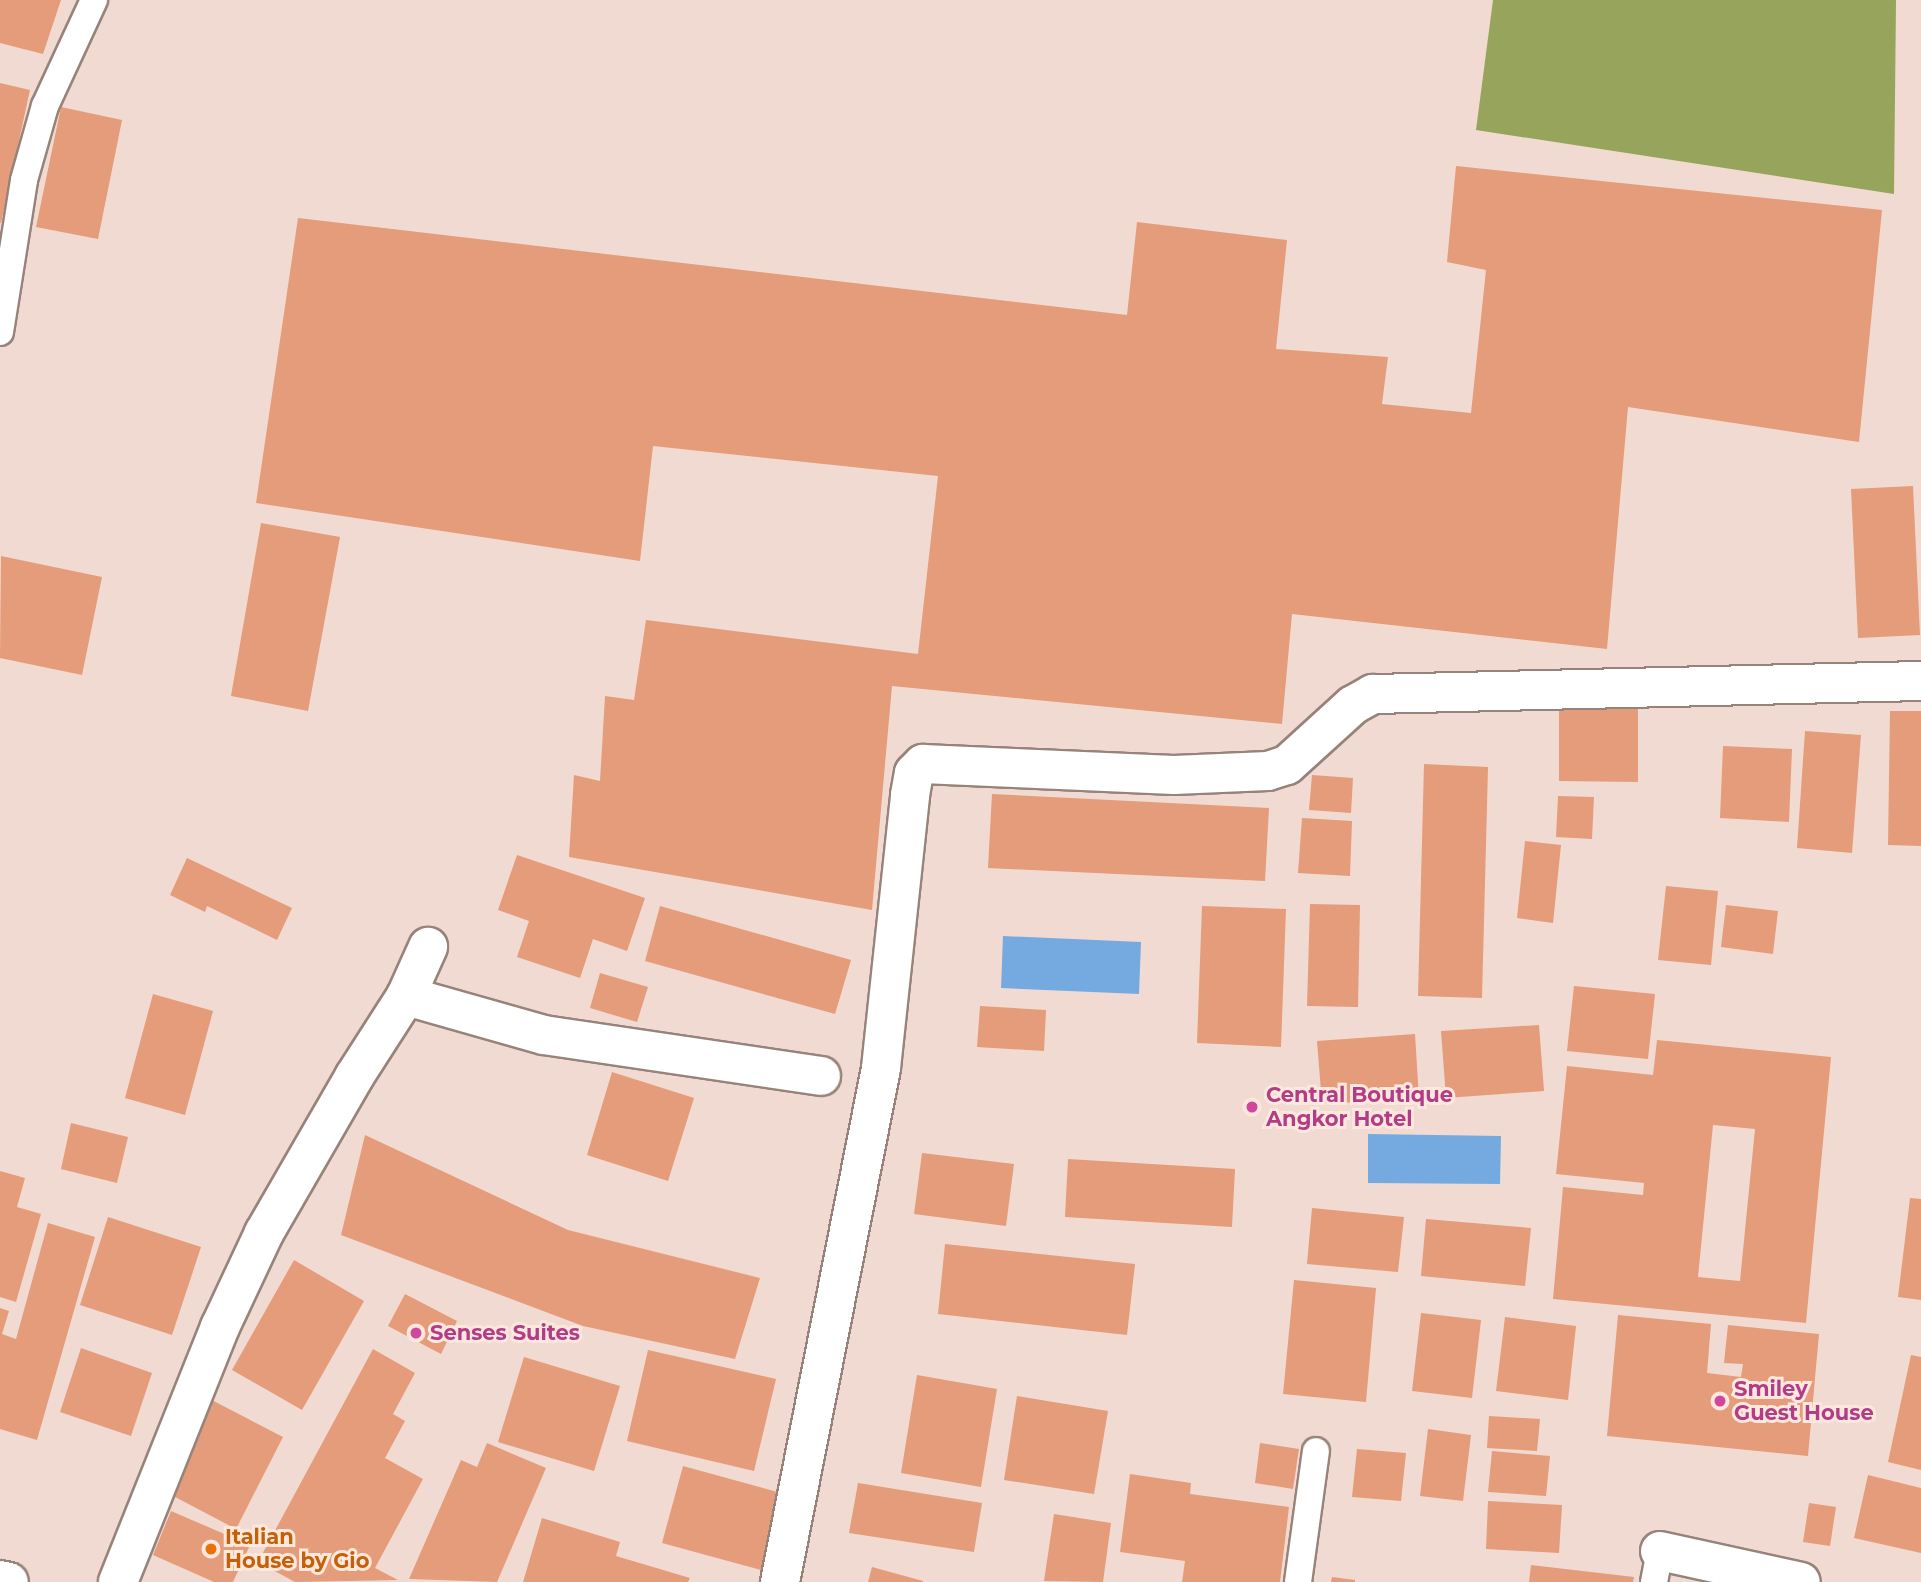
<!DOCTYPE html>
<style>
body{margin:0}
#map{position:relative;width:1921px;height:1582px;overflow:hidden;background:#f1dad1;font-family:Montserrat,sans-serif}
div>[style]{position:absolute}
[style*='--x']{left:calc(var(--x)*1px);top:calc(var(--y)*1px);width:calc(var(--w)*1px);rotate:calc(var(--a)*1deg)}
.forest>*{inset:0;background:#97a45b}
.water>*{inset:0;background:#75aae1}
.building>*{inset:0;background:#e49c7a}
.roads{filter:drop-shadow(2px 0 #97837a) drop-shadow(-2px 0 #97837a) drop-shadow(0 2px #97837a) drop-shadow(0 -2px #97837a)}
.service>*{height:26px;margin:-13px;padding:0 13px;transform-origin:13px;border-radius:13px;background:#fff}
.minor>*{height:38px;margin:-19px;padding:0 19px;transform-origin:19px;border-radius:19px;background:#fff}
.dots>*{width:19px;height:19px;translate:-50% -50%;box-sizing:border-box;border:4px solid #fee8de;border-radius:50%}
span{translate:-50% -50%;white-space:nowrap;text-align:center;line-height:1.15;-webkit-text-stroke:6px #fee8de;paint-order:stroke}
.hotel-label{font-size:21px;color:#b23c85;font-weight:700}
.left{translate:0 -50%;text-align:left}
.food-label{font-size:21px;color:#c56008;font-weight:700}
</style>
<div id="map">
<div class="forest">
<i style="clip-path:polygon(1493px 0,1896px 0,1894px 194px,1476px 130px)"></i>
</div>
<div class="water">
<i style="clip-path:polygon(1003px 936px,1141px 942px,1139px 994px,1001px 988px)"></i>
<i style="clip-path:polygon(1368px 1134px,1501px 1136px,1500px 1184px,1368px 1183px)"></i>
</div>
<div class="building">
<i style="clip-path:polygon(0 0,61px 0,43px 54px,0 43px)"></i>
<i style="clip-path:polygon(0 83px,30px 90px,1px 223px,0 223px)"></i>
<i style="clip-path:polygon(61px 107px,122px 120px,98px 239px,36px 227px)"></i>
<i style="clip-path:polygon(1456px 166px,1882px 210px,1859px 442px,1628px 407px,1607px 649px,1292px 614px,1282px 724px,892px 686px,872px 910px,569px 857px,574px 775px,600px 781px,605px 696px,634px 700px,646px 620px,918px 654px,938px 476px,653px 446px,640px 561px,256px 503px,298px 218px,1127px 315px,1137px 222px,1287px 240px,1276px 349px,1388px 357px,1382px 404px,1471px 413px,1486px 270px,1447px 262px)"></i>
<i style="clip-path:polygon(1913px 486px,1920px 635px,1858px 638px,1851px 489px)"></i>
<i style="clip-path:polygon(261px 523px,340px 537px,308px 711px,231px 696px)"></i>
<i style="clip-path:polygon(1px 556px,102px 577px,82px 675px,0 658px)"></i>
<i style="clip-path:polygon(1638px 705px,1638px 782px,1559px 781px,1559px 706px)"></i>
<i style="clip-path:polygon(1890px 711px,1921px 711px,1921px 846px,1888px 845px)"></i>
<i style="clip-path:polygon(1805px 731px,1861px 735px,1852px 853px,1797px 848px)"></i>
<i style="clip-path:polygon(1723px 746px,1792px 749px,1789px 822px,1720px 818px)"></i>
<i style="clip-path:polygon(1424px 764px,1488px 767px,1482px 998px,1418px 996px)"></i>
<i style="clip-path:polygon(1312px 775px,1353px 778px,1351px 813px,1309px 810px)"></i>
<i style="clip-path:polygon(992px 794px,1269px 808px,1265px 881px,988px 868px)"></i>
<i style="clip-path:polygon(1558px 796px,1594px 797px,1592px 839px,1556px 837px)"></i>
<i style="clip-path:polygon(1302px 818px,1352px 821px,1350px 876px,1298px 873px)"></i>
<i style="clip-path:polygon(1525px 841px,1561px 845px,1553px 923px,1517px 918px)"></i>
<i style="clip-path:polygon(517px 855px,645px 898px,627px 951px,593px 939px,580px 978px,517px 957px,529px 921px,498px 910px)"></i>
<i style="clip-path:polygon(187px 858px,292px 908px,277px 940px,207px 906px,205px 912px,170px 895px)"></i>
<i style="clip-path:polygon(1666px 886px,1718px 891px,1711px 965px,1658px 960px)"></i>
<i style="clip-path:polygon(1310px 904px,1360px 905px,1358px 1007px,1307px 1006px)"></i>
<i style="clip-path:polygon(1726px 905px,1778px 911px,1773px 954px,1721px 947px)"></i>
<i style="clip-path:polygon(660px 906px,851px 960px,835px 1014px,645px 961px)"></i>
<i style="clip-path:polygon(1202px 906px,1286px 909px,1281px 1047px,1197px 1043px)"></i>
<i style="clip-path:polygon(600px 973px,648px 987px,637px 1022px,590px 1008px)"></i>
<i style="clip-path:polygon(1574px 986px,1655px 994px,1648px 1059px,1567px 1051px)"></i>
<i style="clip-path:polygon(153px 994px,213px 1011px,185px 1115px,125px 1098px)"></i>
<i style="clip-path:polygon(980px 1006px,1046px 1010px,1044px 1051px,977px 1047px)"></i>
<i style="clip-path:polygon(1539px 1025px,1544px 1091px,1446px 1098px,1441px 1031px)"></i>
<i style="clip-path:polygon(1415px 1034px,1419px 1098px,1322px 1104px,1317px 1041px)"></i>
<i style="clip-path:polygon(evenodd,1657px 1040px,1831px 1057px,1806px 1323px,1553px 1299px,1563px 1187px,1643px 1195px,1644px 1183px,1556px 1174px,1567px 1066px,1653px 1075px,1657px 1040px,1713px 1125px,1755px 1129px,1740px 1281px,1698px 1277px,1713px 1125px)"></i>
<i style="clip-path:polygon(612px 1072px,694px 1098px,668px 1181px,587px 1155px)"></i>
<i style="clip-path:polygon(71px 1123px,128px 1137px,117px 1183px,61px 1169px)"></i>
<i style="clip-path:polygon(365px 1135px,568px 1230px,760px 1278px,735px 1359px,583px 1326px,341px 1235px)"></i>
<i style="clip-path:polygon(922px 1153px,1014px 1164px,1006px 1226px,914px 1214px)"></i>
<i style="clip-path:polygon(1068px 1159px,1235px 1169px,1232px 1227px,1065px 1217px)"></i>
<i style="clip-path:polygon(0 1171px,25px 1178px,17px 1207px,41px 1214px,16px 1302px,0 1297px)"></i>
<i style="clip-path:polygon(1910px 1198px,1921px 1199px,1921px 1300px,1898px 1297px)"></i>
<i style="clip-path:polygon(1312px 1208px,1404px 1217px,1398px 1272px,1307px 1264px)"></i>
<i style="clip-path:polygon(108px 1217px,201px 1247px,172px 1335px,80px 1305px)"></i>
<i style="clip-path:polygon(1426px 1219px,1531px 1228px,1525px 1286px,1421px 1276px)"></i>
<i style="clip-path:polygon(48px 1223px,95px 1237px,37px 1440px,0 1429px,0 1308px,9px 1311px,2px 1334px,16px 1339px)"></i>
<i style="clip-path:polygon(945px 1244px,1135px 1264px,1127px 1335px,938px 1314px)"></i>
<i style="clip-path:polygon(294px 1260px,364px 1301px,302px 1410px,232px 1370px)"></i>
<i style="clip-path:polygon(1294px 1280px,1376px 1288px,1366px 1402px,1283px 1394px)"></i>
<i style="clip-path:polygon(405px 1294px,457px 1321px,441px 1354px,388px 1326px)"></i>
<i style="clip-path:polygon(1421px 1313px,1481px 1320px,1472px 1398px,1412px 1391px)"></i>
<i style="clip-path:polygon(1618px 1315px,1711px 1324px,1707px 1373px,1741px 1377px,1743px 1364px,1724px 1363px,1728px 1325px,1819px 1334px,1808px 1456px,1607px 1436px)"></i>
<i style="clip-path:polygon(1505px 1317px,1576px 1326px,1568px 1400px,1496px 1391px)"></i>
<i style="clip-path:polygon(81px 1348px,152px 1373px,131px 1436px,60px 1412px)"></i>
<i style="clip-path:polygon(373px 1349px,415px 1373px,393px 1414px,405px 1421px,385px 1458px,423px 1479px,375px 1568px,398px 1580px,295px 1582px,258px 1562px)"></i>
<i style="clip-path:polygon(648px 1350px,776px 1379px,754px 1471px,627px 1441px)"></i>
<i style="clip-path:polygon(1911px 1355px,1921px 1357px,1921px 1470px,1888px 1462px)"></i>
<i style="clip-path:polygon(524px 1357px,620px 1386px,594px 1471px,498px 1442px)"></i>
<i style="clip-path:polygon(917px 1375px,997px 1389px,981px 1487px,901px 1473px)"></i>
<i style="clip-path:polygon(1017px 1396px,1108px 1411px,1094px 1494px,1004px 1480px)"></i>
<i style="clip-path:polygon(206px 1397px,283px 1437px,236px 1529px,160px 1489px)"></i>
<i style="clip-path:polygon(1489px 1416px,1540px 1419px,1537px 1451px,1487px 1448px)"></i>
<i style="clip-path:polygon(1428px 1429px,1471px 1435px,1463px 1501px,1420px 1496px)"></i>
<i style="clip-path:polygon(487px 1443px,546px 1468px,497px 1582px,409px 1579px,461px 1460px,477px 1467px)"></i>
<i style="clip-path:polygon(1260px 1443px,1299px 1449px,1293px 1489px,1255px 1483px)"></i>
<i style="clip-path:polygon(1357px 1449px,1406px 1453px,1401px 1501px,1352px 1497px)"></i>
<i style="clip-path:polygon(1492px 1451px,1550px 1456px,1546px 1496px,1488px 1492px)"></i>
<i style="clip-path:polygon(683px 1466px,781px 1493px,761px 1570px,662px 1543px)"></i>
<i style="clip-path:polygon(1130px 1474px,1191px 1483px,1190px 1494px,1289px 1507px,1280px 1582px,1182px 1582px,1185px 1561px,1120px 1552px)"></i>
<i style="clip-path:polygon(1868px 1475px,1921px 1488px,1921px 1553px,1854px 1538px)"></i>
<i style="clip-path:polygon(858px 1483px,982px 1503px,974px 1552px,849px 1533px)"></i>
<i style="clip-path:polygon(1488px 1501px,1562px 1505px,1559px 1553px,1486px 1549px)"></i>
<i style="clip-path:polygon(1809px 1503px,1836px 1507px,1830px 1546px,1803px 1542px)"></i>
<i style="clip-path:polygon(171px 1511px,250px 1545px,233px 1582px,214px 1582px,153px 1555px)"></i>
<i style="clip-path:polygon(1054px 1514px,1111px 1523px,1103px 1582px,1044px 1581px)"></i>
<i style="clip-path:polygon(542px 1518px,620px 1542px,616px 1556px,690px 1578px,688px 1582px,523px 1582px)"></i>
<i style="clip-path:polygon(1531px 1565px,1634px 1577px,1633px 1582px,1529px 1582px)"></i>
<i style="clip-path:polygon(872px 1567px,923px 1581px,923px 1582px,868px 1582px)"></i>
<i style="clip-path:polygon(1332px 1577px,1355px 1580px,1355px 1582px,1331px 1582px)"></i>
</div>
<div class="roads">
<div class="service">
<i style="--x:0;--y:332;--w:154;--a:-81"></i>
<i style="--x:24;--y:180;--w:77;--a:-74.2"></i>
<i style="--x:45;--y:106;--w:117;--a:-65.2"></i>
<i style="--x:1298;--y:1582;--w:132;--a:-82.2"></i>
<i style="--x:1654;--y:1582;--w:32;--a:-79"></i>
</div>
<div class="minor">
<i style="--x:406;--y:996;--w:143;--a:15.8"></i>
<i style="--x:544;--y:1035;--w:280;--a:8.4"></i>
<i style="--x:1660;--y:1551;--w:144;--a:12.4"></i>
<i style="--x:0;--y:1580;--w:9;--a:13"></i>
<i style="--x:118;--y:1582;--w:275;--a:-68.2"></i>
<i style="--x:220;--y:1327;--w:104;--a:-64.9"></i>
<i style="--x:264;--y:1233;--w:180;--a:-60"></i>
<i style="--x:354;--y:1077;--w:96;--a:-57.3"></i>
<i style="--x:406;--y:996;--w:54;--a:-65.8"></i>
<i style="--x:780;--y:1582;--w:524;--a:-78.88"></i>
<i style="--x:881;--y:1068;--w:275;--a:-83.9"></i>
<i style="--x:910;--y:795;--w:22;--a:-80"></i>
<i style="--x:914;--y:773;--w:13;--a:-45"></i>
<i style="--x:923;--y:764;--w:251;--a:2.5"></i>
<i style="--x:1174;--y:775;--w:94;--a:-2.4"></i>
<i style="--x:1268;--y:771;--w:20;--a:-18"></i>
<i style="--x:1287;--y:765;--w:89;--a:-42.3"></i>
<i style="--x:1353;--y:705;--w:23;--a:-29"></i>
<i style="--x:1373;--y:694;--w:548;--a:-1.36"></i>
</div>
</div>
<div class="dots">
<i style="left:1252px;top:1107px;background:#d1479c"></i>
<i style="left:416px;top:1333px;background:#d1479c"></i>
<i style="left:1720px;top:1401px;background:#d1479c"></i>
<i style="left:211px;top:1549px;background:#e8710a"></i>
</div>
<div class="hotel-label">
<span class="left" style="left:1266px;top:1107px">Central Boutique<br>Angkor Hotel</span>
<span class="left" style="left:430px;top:1333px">Senses Suites</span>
<span class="left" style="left:1734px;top:1401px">Smiley<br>Guest House</span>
</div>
<div class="food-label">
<span class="left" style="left:225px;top:1549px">Italian<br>House by Gio</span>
</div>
</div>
